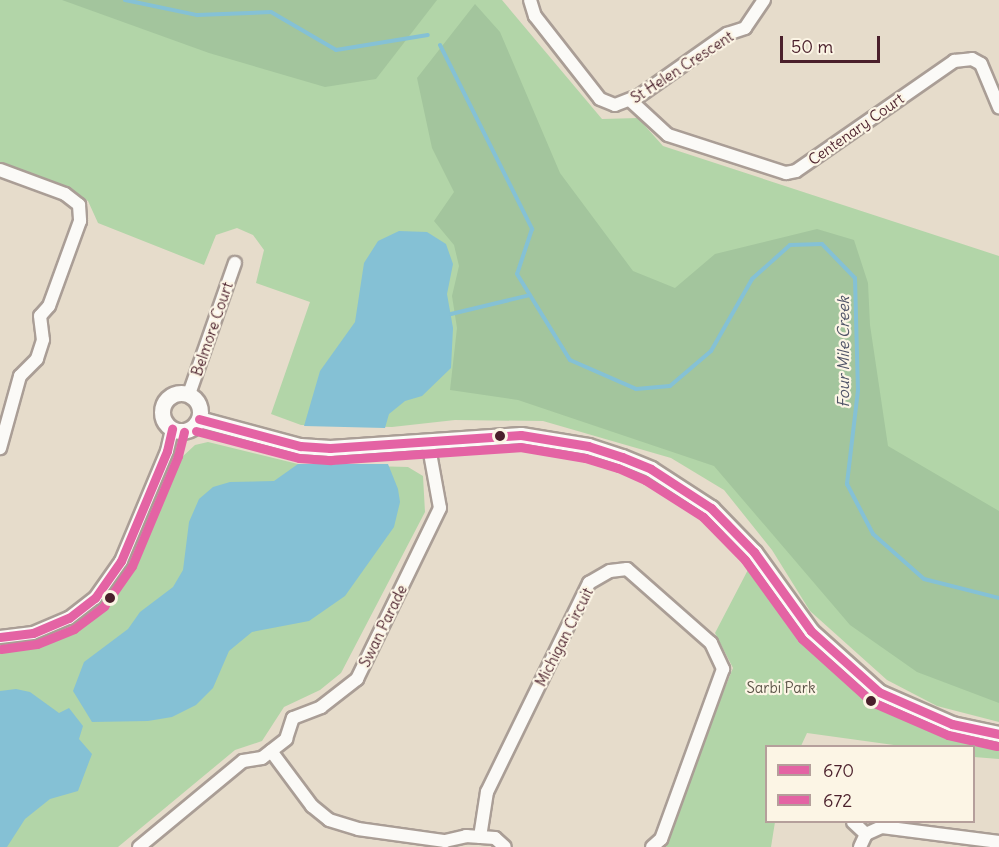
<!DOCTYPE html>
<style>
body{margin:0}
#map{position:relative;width:999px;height:847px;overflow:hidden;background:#e6dccb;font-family:Delius,sans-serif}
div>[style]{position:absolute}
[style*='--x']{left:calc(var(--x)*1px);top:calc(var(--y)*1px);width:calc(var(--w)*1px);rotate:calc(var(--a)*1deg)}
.green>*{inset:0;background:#b2d5a8}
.forest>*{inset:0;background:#a3c59d}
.water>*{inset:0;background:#85c1d5}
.stream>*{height:4px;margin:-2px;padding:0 2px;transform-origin:2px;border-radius:2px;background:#85c1d5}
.roads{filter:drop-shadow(2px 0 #aa9e96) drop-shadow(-2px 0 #aa9e96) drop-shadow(0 2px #aa9e96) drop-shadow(0 -2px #aa9e96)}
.minor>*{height:12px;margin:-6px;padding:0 6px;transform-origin:6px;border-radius:6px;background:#fbfaf7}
.tertiary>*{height:15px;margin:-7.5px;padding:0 7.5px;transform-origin:7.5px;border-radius:7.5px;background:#fbfaf7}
.tertiary>.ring{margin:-7.5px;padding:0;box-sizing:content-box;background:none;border:15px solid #fbfaf7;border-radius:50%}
.bus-1>*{height:9px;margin:-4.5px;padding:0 4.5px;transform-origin:4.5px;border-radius:4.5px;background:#e463a4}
.bus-2>*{height:9px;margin:-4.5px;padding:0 4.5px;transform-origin:4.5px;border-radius:4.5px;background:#e463a4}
.dots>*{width:16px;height:16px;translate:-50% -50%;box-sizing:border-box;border:3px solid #fcf5e5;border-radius:50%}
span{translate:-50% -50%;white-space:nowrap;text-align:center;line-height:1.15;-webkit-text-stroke:4.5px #fcf5e5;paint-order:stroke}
.street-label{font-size:15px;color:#4a1f2b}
.park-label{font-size:15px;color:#5c5448}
.water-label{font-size:16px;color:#505468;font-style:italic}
.legend{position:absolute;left:765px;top:745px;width:210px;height:78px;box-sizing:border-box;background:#fcf5e5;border:2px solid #b59f9b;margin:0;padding:8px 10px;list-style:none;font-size:18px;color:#4a1f2b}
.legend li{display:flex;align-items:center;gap:12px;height:30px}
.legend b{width:30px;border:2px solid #b59f9b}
.scale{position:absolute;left:780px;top:36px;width:100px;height:27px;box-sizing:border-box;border:3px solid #4a1f2b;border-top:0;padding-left:8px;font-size:18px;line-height:21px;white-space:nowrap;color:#4a1f2b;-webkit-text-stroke:4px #fcf5e5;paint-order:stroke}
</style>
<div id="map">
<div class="green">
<i style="clip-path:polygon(0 0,502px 0,602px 119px,638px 118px,663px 146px,999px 256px,999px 722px,937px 706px,887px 680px,810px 611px,772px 550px,724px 490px,671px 458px,543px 421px,455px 420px,392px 427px,301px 425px,271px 414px,310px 302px,256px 283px,264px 250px,253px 235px,237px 228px,216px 235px,204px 265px,98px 223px,88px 201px,67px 187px,0 162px)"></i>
<i style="clip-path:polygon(208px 442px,298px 464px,408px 467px,423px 476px,425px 512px,341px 673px,320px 690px,284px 707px,262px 741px,235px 750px,118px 847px,0 847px,0 648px,23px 647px,62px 635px,107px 604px,136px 567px,181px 458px,195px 445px)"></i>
<i style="clip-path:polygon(751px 564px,822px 655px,876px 698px,937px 727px,999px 744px,999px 759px,974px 757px,974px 746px,901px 746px,807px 733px,801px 746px,766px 746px,766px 822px,775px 822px,771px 847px,660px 847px,733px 668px,715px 633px)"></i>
</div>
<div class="forest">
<i style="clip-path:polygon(62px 0,437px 0,376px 79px,325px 87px,209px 53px)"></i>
<i style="clip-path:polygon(475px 4px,500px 32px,560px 173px,633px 271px,675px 288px,715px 254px,817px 229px,854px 240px,868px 283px,870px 325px,888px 446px,999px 511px,999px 703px,917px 672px,850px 625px,714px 466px,518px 400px,450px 390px,457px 328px,452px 296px,459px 266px,454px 245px,434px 221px,454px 192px,432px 148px,417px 78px)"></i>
</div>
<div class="water">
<i style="clip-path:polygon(399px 231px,427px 232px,446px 244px,453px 264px,447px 294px,453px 328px,451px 368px,422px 396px,405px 401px,389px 414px,385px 428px,304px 426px,320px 371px,355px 322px,364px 263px,378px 241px)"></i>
<i style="clip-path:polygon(298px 464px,388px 464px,398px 489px,400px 502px,394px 527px,345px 596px,309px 621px,252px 632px,229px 651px,213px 688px,196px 705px,172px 717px,148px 721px,92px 722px,73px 691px,84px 662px,128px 629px,140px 612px,173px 587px,183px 570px,189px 522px,199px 499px,213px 487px,230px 482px,274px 481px)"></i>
<i style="clip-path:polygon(16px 689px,30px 692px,59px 713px,69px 708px,83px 726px,79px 739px,92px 754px,78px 791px,50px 799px,25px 819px,7px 847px,0 847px,0 691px)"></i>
</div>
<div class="stream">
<i style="--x:125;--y:0;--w:74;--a:11.8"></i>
<i style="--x:197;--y:15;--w:74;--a:-2.3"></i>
<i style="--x:271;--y:12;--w:75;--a:30.3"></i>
<i style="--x:336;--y:50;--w:93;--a:-9.3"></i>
<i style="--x:440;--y:45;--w:206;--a:63.4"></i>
<i style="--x:532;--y:229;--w:47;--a:108.4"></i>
<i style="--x:517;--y:274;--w:101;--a:58.4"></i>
<i style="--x:570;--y:360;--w:72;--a:23.7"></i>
<i style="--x:636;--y:389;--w:34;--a:-5"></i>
<i style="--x:670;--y:386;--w:54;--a:-40.5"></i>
<i style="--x:711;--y:351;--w:83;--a:-60.3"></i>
<i style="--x:752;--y:279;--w:51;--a:-41.8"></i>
<i style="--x:790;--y:245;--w:32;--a:-2"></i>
<i style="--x:822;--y:244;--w:47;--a:45.9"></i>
<i style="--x:855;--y:278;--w:112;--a:88.5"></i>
<i style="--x:858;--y:390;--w:95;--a:96.7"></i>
<i style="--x:847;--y:484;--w:56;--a:62.5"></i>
<i style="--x:873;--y:534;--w:68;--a:41.4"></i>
<i style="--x:924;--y:579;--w:77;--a:14.2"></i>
<i style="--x:451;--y:314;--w:81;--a:-13.5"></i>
</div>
<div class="roads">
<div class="minor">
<i style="--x:530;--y:0;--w:17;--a:73"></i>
<i style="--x:535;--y:16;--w:105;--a:51.9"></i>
<i style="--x:600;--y:99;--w:16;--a:22"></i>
<i style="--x:615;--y:105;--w:26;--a:-21"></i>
<i style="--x:639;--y:96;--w:108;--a:-35.2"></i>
<i style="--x:727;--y:34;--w:19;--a:-18"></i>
<i style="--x:745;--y:28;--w:34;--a:-56"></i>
<i style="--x:631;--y:101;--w:50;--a:42.6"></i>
<i style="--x:668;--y:135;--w:124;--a:17.9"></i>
<i style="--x:786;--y:173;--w:10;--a:-11"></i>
<i style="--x:796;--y:171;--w:193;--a:-34.8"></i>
<i style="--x:954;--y:61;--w:18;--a:-6"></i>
<i style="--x:972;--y:59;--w:10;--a:29"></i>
<i style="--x:981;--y:64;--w:47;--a:67.3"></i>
<i style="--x:0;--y:170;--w:69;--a:20.3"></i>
<i style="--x:65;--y:194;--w:18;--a:38"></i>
<i style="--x:79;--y:205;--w:16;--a:86"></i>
<i style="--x:80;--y:221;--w:90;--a:110"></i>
<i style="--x:49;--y:306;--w:13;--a:132"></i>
<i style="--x:40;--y:316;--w:24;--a:83"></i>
<i style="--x:43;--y:340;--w:20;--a:108"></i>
<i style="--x:37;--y:359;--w:24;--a:135"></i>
<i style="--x:20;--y:376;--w:75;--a:105.5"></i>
<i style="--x:189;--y:394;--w:139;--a:-70.7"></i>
<i style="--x:0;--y:637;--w:33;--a:-7"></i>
<i style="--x:33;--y:633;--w:39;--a:-23"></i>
<i style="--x:69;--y:618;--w:33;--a:-38"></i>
<i style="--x:95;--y:598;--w:45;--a:-54.9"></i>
<i style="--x:121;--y:561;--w:119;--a:-67.3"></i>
<i style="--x:167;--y:451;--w:23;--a:-77"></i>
<i style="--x:271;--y:751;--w:69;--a:53.3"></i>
<i style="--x:312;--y:806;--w:22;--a:39"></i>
<i style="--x:329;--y:820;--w:30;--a:17"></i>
<i style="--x:358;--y:829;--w:88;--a:7.9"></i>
<i style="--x:445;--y:841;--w:22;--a:-13"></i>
<i style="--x:466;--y:836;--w:29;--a:4"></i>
<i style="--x:495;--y:838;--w:13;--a:42"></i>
<i style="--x:853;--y:822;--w:18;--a:43"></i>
<i style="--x:480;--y:837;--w:46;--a:-81.2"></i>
<i style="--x:487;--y:792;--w:233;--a:-64"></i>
<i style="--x:589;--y:583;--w:24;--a:-30"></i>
<i style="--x:610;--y:571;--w:17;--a:-7"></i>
<i style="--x:627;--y:569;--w:112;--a:41.4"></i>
<i style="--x:711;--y:643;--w:29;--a:65"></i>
<i style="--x:723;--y:669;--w:181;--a:110"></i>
<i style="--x:661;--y:839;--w:12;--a:138"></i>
<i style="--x:139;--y:847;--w:135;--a:-39.6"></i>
<i style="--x:243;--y:761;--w:19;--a:-9"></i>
<i style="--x:262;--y:758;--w:31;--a:-38"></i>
<i style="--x:286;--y:739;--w:22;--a:-72"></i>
<i style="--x:293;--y:718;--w:30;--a:-21"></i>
<i style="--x:321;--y:707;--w:46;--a:-37.9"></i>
<i style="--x:357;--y:679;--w:190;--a:-64.1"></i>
<i style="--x:440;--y:508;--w:67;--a:-100.3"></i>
<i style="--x:860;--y:847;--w:14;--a:-65"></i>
<i style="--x:866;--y:834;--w:17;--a:-24"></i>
<i style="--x:882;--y:827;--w:118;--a:7.3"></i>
</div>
<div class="tertiary">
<i class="ring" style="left:162px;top:393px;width:23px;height:23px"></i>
<i style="--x:199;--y:419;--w:105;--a:15"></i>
<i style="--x:300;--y:446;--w:30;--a:4"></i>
<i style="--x:330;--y:448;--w:191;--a:-3.9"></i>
<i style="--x:521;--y:435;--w:68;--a:9.3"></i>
<i style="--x:588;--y:446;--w:36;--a:18"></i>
<i style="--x:622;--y:457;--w:31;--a:22"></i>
<i style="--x:651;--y:469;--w:72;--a:33"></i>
<i style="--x:711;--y:508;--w:62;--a:45.7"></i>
<i style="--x:754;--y:552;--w:97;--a:54.2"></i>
<i style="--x:811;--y:631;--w:91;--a:41.9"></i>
<i style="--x:879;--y:692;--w:80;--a:23.7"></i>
<i style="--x:952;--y:724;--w:48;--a:12"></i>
</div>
</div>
<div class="bus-1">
<i style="--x:199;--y:419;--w:105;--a:15"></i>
<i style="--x:300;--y:446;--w:30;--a:4"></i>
<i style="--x:330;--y:448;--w:191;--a:-3.9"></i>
<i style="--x:521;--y:435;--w:68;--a:9.3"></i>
<i style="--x:588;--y:446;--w:36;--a:18"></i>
<i style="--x:622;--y:457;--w:31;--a:22"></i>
<i style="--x:651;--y:469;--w:72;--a:33"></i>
<i style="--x:711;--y:508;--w:62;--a:45.7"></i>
<i style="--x:754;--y:552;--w:97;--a:54.2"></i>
<i style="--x:811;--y:631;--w:91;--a:41.9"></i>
<i style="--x:879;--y:692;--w:80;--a:23.7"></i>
<i style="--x:952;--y:724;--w:48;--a:12"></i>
<i style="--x:0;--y:637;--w:33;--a:-7"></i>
<i style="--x:33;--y:633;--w:39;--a:-23"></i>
<i style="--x:69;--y:618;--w:33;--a:-38"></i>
<i style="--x:95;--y:598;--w:45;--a:-54.9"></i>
<i style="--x:121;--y:561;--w:119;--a:-67.3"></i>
<i style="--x:167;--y:451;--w:23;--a:-77"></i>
</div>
<div class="bus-2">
<i style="--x:196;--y:431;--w:106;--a:14.7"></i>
<i style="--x:299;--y:458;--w:32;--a:4"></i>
<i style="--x:331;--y:460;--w:189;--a:-3.9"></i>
<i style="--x:520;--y:447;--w:66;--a:9.6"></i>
<i style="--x:585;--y:458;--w:34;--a:17"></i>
<i style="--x:618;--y:468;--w:30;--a:24"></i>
<i style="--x:645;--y:480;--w:69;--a:32.5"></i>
<i style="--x:703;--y:517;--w:60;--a:45.7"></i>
<i style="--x:745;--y:560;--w:97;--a:54.2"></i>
<i style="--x:802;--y:639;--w:94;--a:42"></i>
<i style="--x:872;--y:702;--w:83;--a:23.5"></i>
<i style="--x:948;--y:735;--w:50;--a:12.7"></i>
<i style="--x:1;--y:649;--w:36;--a:-8"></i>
<i style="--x:37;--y:644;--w:40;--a:-22"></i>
<i style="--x:74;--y:629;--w:38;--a:-37"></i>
<i style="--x:104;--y:606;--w:49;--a:-55"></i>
<i style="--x:132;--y:566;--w:119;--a:-67.3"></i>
<i style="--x:178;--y:456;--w:25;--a:-76"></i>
</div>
<div class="dots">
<i style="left:500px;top:436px;background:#4a1f2b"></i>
<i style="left:110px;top:598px;background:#4a1f2b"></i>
<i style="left:871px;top:701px;background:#4a1f2b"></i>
</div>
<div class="street-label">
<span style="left:682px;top:67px;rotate:-33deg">St Helen Crescent</span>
<span style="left:856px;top:129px;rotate:-35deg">Centenary Court</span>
<span style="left:212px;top:329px;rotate:-71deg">Belmore Court</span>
<span style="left:383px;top:626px;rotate:-64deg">Swan Parade</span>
<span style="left:564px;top:637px;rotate:-63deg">Michigan Circuit</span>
</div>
<div class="park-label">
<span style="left:781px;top:688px">Sarbi Park</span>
</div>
<div class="water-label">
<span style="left:843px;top:352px;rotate:-90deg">Four Mile Creek</span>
</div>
<ul class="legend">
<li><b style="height:8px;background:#e463a4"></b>670</li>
<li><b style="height:8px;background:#e463a4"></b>672</li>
</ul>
<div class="scale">50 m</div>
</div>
